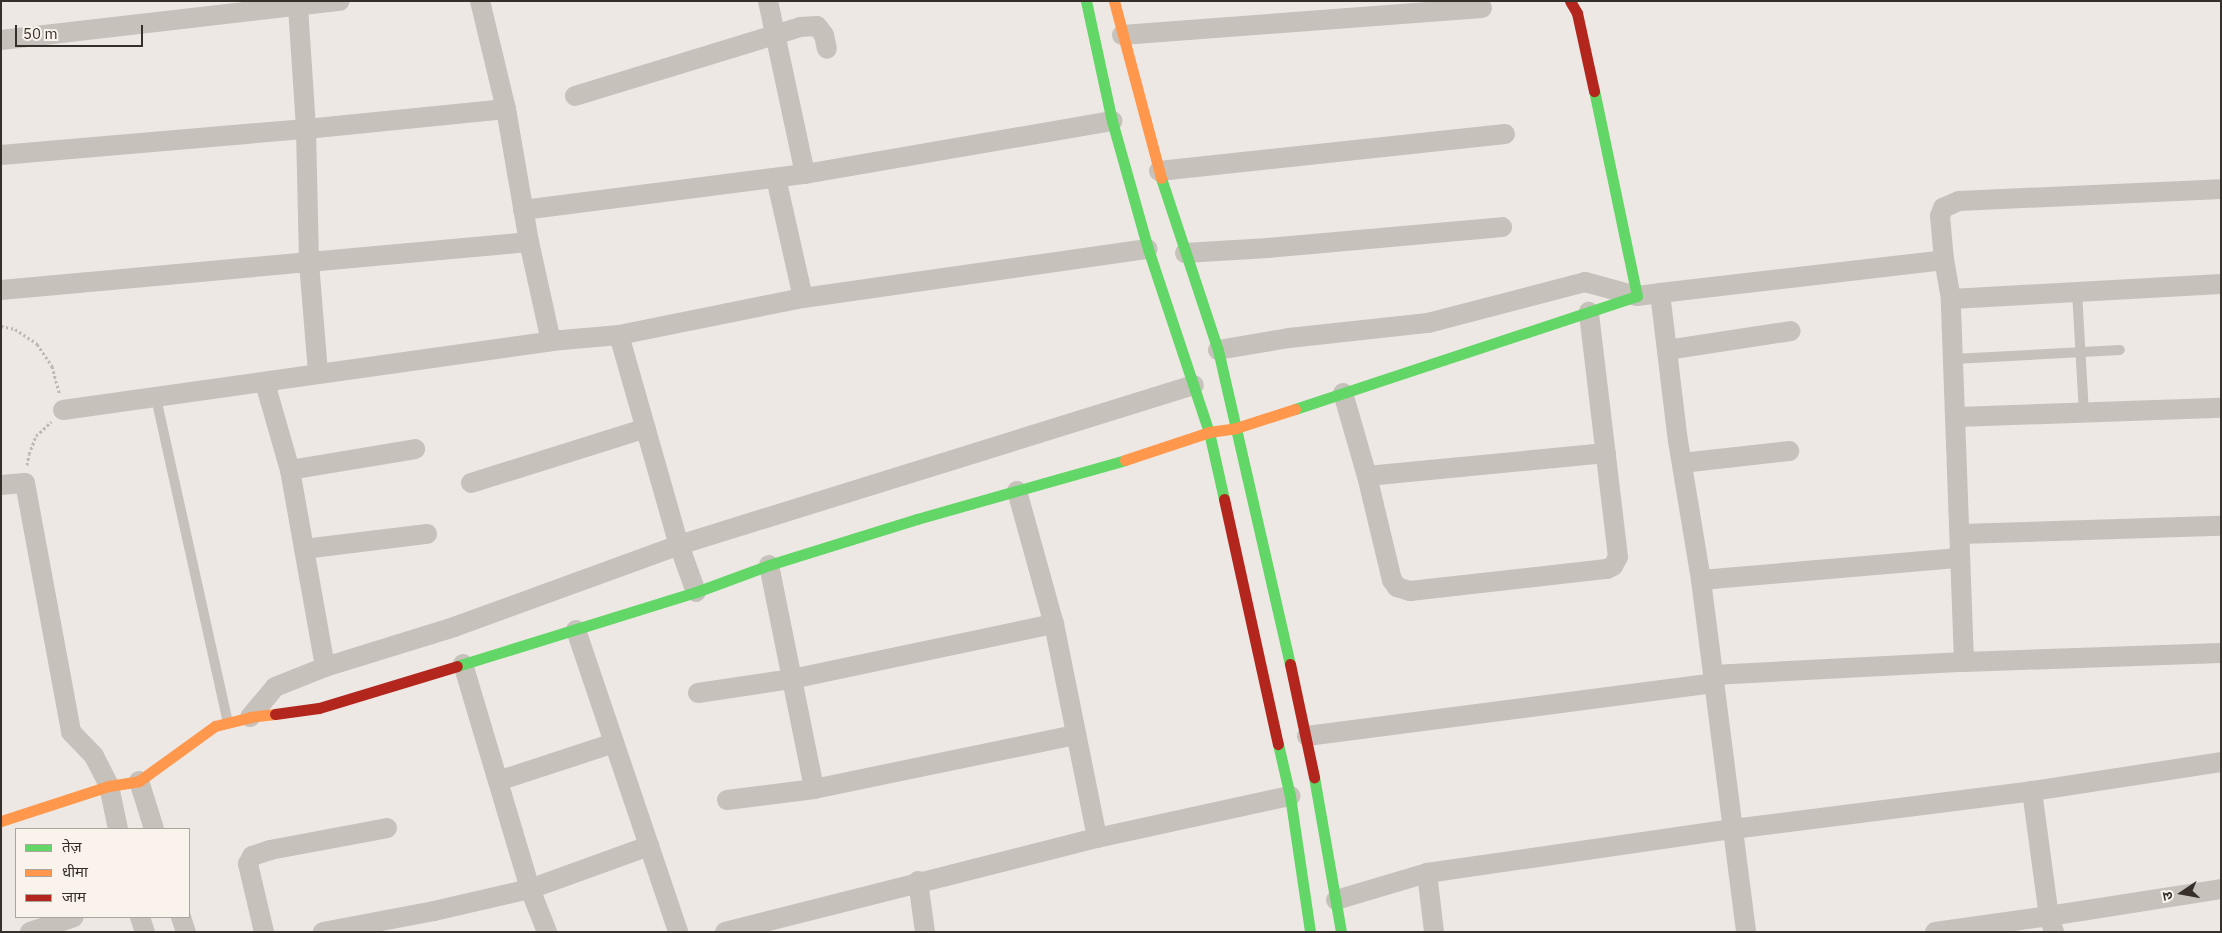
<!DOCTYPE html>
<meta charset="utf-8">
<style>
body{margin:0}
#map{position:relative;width:2222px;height:933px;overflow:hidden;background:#ede8e3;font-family:"IBM Plex Sans","Noto Sans Devanagari",sans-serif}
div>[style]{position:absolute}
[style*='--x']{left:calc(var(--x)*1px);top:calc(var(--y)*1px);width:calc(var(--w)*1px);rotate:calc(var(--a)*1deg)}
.path>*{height:3px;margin-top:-1.5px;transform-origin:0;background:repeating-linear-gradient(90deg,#bfb9b5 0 2.5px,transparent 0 5px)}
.lane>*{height:10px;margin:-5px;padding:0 5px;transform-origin:5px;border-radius:5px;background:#c7c1bc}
.street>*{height:20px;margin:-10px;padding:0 10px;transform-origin:10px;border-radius:10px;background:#c7c1bc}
.fast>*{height:11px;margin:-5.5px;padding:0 5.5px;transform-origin:5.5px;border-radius:5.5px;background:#63d668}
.slow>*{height:11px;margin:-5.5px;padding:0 5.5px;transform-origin:5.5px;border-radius:5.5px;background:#ff974d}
.jam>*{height:11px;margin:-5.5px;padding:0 5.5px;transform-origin:5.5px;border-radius:5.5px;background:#b3261e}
span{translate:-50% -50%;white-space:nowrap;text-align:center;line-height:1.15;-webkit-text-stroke:5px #f9f3ec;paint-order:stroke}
.frame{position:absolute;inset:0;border:2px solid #372f2a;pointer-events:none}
.legend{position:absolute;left:15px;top:828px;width:175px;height:90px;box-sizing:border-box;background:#f9f3ec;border:1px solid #aba59e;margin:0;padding:6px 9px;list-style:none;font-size:15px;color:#372f2a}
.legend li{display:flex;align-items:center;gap:10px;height:25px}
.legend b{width:25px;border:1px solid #aba59e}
.north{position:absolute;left:2157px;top:868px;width:50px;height:50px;-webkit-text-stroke:4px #f9f3ec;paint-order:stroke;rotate:258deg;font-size:14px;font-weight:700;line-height:20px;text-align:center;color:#372f2a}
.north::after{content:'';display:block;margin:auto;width:18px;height:22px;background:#372f2a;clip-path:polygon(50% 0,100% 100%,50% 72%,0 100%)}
.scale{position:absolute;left:15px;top:25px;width:128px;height:22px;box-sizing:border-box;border:2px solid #372f2a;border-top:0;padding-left:6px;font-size:15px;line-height:18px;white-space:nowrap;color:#372f2a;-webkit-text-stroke:4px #f9f3ec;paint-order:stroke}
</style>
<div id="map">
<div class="path">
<i style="--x:1;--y:326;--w:14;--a:12"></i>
<i style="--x:15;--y:329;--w:27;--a:34"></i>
<i style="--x:37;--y:344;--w:27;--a:56"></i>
<i style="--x:52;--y:366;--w:28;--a:75"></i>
<i style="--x:27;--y:465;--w:11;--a:-80"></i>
<i style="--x:29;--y:454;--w:19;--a:-69"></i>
<i style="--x:36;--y:436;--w:21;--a:-43"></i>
</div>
<div class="lane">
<i style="--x:2077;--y:292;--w:121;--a:86.7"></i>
<i style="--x:1954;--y:359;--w:166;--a:-3.1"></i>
<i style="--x:156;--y:398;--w:332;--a:77.5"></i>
</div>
<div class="street">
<i style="--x:480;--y:1;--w:111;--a:76.5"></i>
<i style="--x:506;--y:109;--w:135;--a:80.2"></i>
<i style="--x:529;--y:242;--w:101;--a:77.5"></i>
<i style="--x:768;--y:1;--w:177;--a:77.9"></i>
<i style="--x:298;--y:7;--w:122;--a:86.2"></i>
<i style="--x:306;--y:129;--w:134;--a:88.7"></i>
<i style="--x:309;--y:263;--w:110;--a:85.3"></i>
<i style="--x:1122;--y:35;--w:361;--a:-4.3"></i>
<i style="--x:1;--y:40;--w:341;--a:-6.6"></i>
<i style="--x:575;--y:96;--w:235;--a:-17"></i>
<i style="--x:800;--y:27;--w:17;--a:-3"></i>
<i style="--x:817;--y:26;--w:11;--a:52"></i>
<i style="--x:824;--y:35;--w:14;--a:78"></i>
<i style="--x:1;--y:155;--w:306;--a:-4.9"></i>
<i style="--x:306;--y:129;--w:201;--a:-5.7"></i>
<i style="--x:1159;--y:171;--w:348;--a:-6.1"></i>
<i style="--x:776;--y:178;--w:123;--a:77.3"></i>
<i style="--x:523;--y:210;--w:284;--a:-7.3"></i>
<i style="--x:805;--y:174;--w:312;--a:-9.8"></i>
<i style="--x:1185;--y:253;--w:83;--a:-3.4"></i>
<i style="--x:1268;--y:248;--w:235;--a:-5.1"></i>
<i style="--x:1;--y:290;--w:530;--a:-5.19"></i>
<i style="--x:1660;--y:293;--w:286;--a:-6.6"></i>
<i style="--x:1944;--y:260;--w:44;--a:-95.2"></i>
<i style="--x:1940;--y:216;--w:9;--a:-69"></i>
<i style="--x:1943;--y:208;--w:17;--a:-24"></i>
<i style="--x:1959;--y:201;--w:262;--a:-2.6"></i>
<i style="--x:1951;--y:299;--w:270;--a:-3.2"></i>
<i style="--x:619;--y:335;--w:188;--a:-11.4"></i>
<i style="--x:803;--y:298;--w:348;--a:-8.1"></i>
<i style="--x:1218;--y:350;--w:72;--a:-9.6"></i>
<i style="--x:1289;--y:338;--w:140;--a:-6.2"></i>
<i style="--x:1428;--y:323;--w:162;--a:-14.6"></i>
<i style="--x:1585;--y:282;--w:54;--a:15.1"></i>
<i style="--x:1637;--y:296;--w:23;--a:-7"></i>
<i style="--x:1660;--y:293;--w:149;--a:83.1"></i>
<i style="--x:1678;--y:441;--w:141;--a:80.6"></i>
<i style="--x:1701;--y:580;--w:355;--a:82.7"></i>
<i style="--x:1667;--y:350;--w:125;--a:-8.7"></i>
<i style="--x:265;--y:383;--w:91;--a:74"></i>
<i style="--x:290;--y:470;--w:200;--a:79.9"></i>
<i style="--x:325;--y:667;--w:135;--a:-17.2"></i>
<i style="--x:454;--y:627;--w:239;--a:-20"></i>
<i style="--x:679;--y:545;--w:539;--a:-17.26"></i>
<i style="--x:1343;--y:393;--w:86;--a:73.9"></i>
<i style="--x:1367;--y:476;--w:107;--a:76.5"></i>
<i style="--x:1392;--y:580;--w:9;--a:54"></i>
<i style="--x:1397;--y:587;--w:14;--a:17"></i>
<i style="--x:1410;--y:591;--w:198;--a:-6.4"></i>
<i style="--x:1607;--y:569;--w:7;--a:-27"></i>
<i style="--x:1613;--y:566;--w:10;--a:-61"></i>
<i style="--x:1618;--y:557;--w:247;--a:-96.8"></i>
<i style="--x:63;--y:410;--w:493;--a:-8"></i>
<i style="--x:551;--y:341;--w:68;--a:-5"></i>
<i style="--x:619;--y:335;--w:218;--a:74.1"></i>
<i style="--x:679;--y:545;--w:50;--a:70.1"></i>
<i style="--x:1957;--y:417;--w:264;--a:-2"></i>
<i style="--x:1682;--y:463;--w:108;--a:-6.4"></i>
<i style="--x:290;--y:470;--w:127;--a:-9.5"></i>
<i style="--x:1367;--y:476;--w:240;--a:-5.5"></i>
<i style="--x:471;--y:483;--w:183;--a:-17.4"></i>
<i style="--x:1;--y:485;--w:24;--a:-5"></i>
<i style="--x:25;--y:483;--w:253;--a:79.5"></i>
<i style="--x:71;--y:732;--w:33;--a:46"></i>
<i style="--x:94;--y:756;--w:34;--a:63"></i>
<i style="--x:109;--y:786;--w:44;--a:78.2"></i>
<i style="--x:1017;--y:491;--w:138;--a:74.5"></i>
<i style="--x:1054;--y:624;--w:218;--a:78.6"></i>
<i style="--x:1960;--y:534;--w:261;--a:-1.8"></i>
<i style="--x:304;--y:549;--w:124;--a:-7"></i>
<i style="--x:769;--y:565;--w:228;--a:78.6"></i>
<i style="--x:1701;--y:580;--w:259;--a:-4.9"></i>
<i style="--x:576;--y:630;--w:319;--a:71.3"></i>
<i style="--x:1964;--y:662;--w:257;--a:-2"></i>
<i style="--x:463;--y:664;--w:235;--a:73.4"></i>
<i style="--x:530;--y:889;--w:46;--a:68.4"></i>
<i style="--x:1713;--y:675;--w:251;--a:-3"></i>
<i style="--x:1964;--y:662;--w:363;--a:-92.1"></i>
<i style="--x:1951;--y:299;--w:40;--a:-100"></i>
<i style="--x:698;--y:693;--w:95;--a:-8.5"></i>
<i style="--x:792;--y:679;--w:268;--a:-11.9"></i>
<i style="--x:250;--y:717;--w:39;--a:-50"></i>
<i style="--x:275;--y:687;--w:54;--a:-21.8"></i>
<i style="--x:1307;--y:736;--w:410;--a:-7.4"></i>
<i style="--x:139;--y:781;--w:50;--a:72.6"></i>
<i style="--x:498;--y:781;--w:122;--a:-18.1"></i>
<i style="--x:2032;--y:791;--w:191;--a:-8.7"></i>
<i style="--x:727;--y:800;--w:88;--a:-7.2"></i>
<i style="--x:814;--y:789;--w:267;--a:-11.7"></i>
<i style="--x:1427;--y:873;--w:59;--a:83.2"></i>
<i style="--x:918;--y:881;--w:51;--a:82.2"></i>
<i style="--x:1336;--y:900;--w:95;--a:-16.5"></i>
<i style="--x:1427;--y:873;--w:309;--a:-8.2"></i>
<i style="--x:1733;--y:829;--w:301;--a:-7.2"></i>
<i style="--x:2032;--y:791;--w:126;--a:82.3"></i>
<i style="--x:2049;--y:916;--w:115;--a:172"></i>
<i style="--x:140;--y:917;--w:16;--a:72"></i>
<i style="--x:181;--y:917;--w:16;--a:72"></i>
<i style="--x:30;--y:932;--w:46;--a:-18.8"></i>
<i style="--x:264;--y:932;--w:70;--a:-103.2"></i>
<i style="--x:248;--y:864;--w:9;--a:-63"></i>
<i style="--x:252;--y:856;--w:19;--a:-18"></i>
<i style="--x:270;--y:850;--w:119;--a:-10.6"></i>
<i style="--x:323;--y:932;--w:113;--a:-10.7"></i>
<i style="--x:434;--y:911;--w:98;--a:-12.9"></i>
<i style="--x:530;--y:889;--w:127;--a:-19.9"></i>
<i style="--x:725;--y:932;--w:384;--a:-14.2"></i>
<i style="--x:1097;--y:838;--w:198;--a:-12.3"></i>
<i style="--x:2054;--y:932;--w:17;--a:-107"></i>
<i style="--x:2049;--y:916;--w:174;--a:-8.9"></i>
</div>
<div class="fast">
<i style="--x:1086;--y:1;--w:123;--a:77.8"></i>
<i style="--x:1112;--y:121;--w:133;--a:74.3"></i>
<i style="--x:1148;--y:249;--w:193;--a:71.6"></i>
<i style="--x:1209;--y:432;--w:69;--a:77.4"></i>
<i style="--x:1161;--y:178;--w:181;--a:71.7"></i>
<i style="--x:1218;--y:350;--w:322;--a:77.1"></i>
<i style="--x:1295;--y:409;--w:360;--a:-18.3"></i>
<i style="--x:1637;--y:296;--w:209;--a:-101.8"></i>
<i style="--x:457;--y:666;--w:250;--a:-17.2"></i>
<i style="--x:696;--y:592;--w:78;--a:-20.3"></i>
<i style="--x:769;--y:565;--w:155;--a:-17.3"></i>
<i style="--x:917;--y:519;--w:216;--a:-15.8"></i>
<i style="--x:1278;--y:744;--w:53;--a:77"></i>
<i style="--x:1290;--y:796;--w:137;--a:81.6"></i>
<i style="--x:1314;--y:777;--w:157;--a:80.1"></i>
</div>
<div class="slow">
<i style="--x:1114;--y:1;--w:183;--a:75.1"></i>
<i style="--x:1125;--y:460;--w:89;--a:-18.4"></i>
<i style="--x:1209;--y:432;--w:27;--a:-8"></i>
<i style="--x:1236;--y:428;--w:62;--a:-17.9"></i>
<i style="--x:1;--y:821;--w:114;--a:-18"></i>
<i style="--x:109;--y:786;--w:30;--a:-9"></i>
<i style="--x:139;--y:781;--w:94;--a:-35.9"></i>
<i style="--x:215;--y:726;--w:36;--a:-14"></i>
<i style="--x:250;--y:717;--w:25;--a:-7"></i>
</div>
<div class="jam">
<i style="--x:1570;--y:1;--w:14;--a:60"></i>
<i style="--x:1577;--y:13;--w:80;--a:77.7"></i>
<i style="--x:1224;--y:499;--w:251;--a:77.6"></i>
<i style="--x:1290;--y:664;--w:116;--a:78"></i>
<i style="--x:275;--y:714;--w:44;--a:-7.8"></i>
<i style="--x:319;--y:708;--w:144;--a:-16.9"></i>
</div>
<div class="frame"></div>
<ul class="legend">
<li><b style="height:6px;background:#63d668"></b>तेज़</li>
<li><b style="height:6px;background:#ff974d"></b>धीमा</li>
<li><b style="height:6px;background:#b3261e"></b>जाम</li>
</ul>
<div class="north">उ</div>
<div class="scale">50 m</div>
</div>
